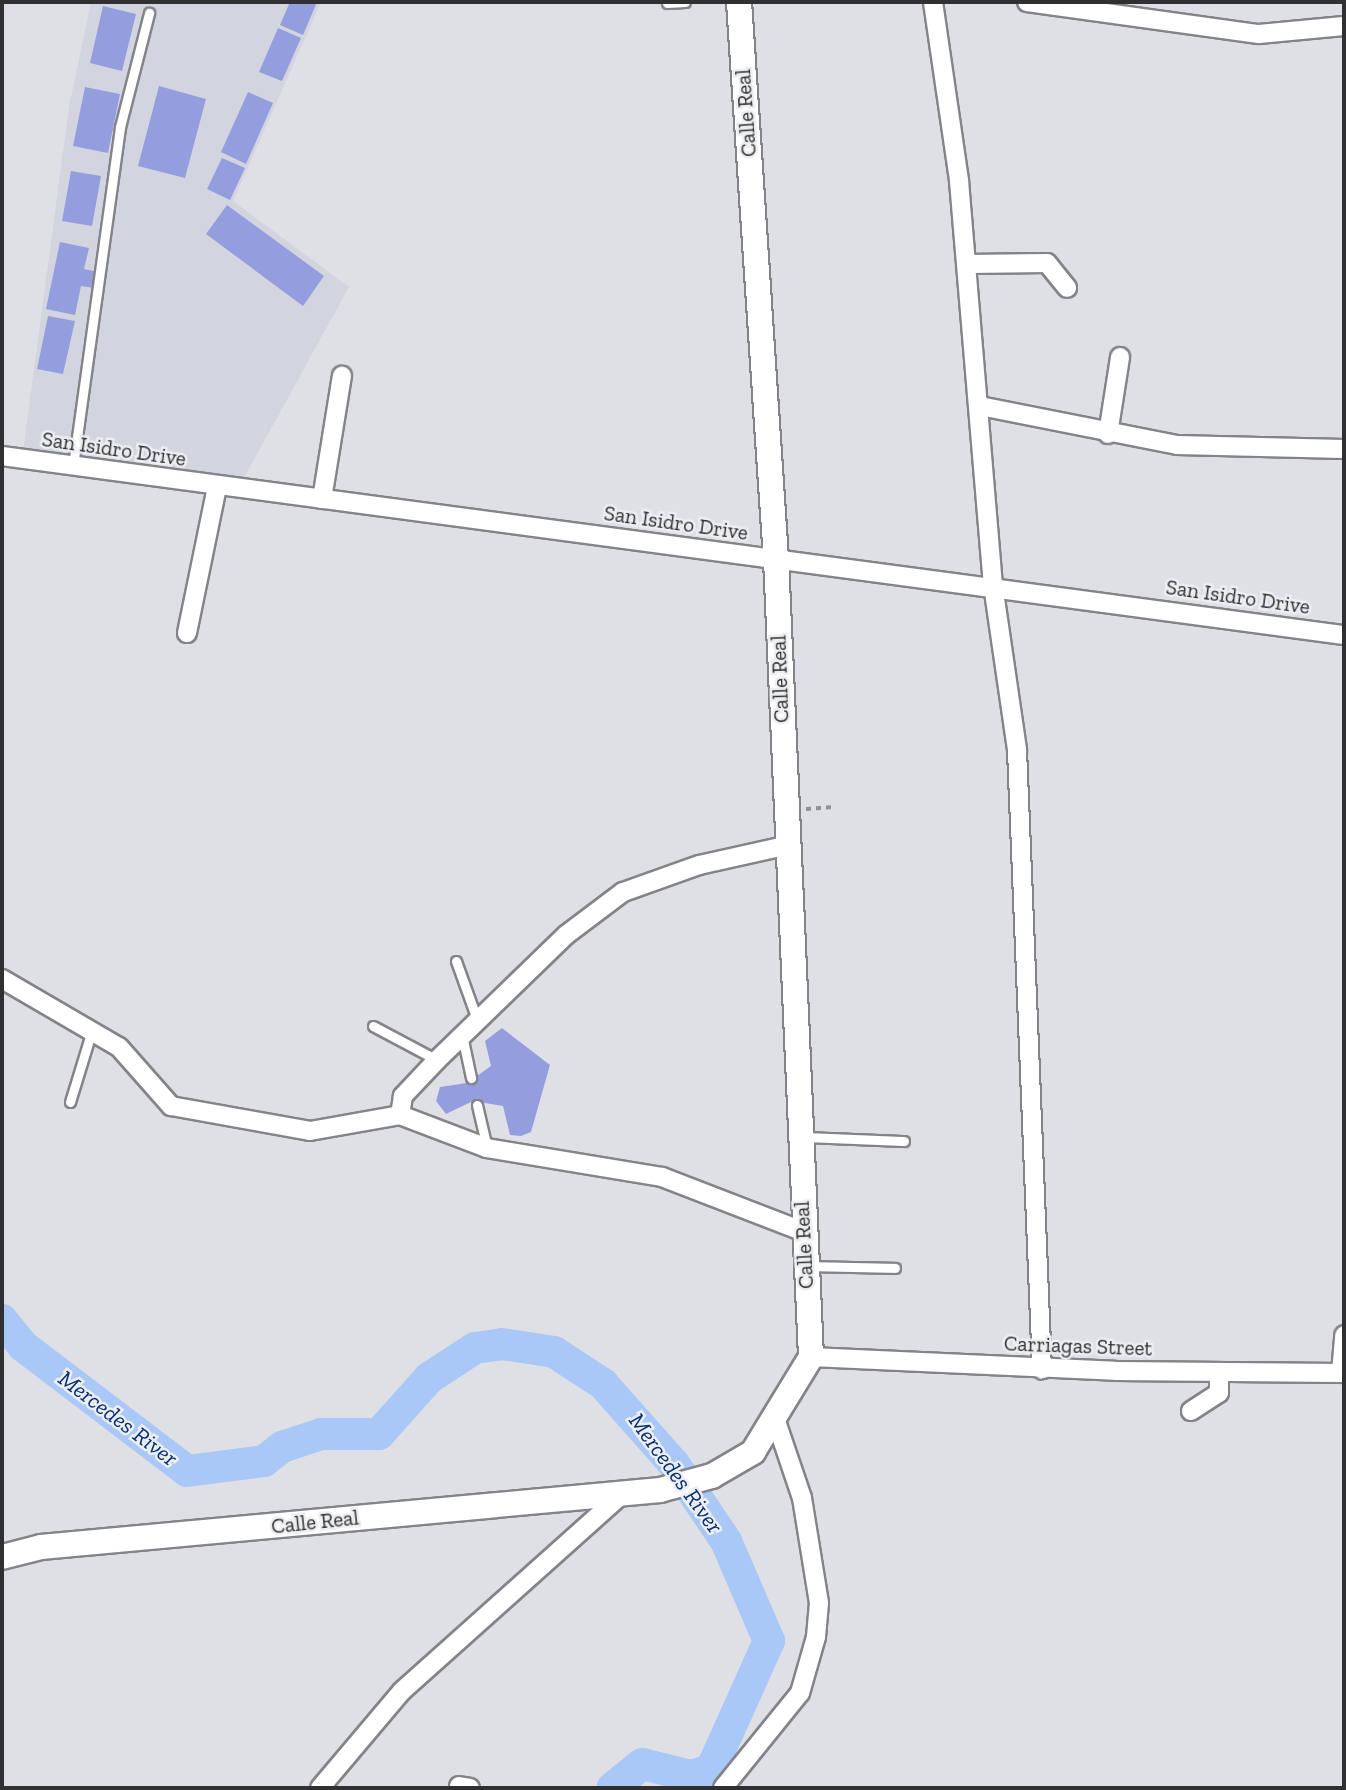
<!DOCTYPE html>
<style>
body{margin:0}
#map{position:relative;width:1346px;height:1790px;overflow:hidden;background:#dfe0e5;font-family:"Zilla Slab",serif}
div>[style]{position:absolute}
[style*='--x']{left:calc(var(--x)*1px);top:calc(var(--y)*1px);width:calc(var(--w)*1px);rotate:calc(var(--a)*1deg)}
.built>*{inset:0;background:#d2d5e0}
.river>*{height:32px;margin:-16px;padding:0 16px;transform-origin:16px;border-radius:16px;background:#aac8f7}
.building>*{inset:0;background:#949ede}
.path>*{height:3.5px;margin-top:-1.75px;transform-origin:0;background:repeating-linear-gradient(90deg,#929296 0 5px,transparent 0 10px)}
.roads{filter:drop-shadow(2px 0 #848488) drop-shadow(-2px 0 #848488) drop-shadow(0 2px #848488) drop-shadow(0 -2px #848488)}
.lane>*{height:9px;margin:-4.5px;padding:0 4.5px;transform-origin:4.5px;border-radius:4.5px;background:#fff}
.street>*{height:18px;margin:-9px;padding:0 9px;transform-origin:9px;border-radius:9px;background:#fff}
.secondary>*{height:24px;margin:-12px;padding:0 12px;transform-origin:12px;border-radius:12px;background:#fff}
span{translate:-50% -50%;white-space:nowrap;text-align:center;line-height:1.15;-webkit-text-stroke:5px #edeef2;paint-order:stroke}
.street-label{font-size:21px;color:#303032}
.water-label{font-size:23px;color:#063173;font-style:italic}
.frame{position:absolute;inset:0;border:4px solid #303032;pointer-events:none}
</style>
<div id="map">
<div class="built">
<i style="clip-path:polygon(91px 2px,321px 2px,233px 201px,349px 287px,240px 485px,23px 452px,69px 107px)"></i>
</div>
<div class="river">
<i style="--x:2;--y:1320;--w:33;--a:51"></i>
<i style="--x:23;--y:1346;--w:206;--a:37.3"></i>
<i style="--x:187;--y:1471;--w:78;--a:-7.4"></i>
<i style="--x:264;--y:1461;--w:23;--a:-38"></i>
<i style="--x:282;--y:1447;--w:41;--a:-18.4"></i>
<i style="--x:321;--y:1434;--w:58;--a:0"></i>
<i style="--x:379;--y:1434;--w:75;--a:-48.2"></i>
<i style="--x:429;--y:1378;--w:55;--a:-33.1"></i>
<i style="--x:475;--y:1348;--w:27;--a:-8"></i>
<i style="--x:502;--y:1344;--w:53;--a:8.7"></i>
<i style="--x:554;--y:1352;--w:59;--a:33.1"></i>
<i style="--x:603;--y:1384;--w:107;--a:48.4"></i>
<i style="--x:674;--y:1464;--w:93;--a:56"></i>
<i style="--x:726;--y:1541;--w:109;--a:66.7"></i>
<i style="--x:769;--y:1641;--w:141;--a:114.2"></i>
<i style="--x:711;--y:1770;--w:21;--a:163"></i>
<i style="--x:691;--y:1776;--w:50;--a:-166.2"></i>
<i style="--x:642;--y:1764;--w:38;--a:141"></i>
</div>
<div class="building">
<i style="clip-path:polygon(290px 2px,317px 2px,303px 35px,280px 25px)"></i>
<i style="clip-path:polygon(103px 6px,136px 14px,122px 71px,90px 63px)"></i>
<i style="clip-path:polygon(278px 28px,301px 38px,282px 81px,259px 72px)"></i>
<i style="clip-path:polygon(159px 86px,206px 99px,185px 178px,138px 166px)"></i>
<i style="clip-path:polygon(85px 87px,120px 94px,108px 153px,73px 146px)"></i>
<i style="clip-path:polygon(248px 92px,273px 103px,246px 164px,221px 152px)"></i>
<i style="clip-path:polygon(222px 158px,245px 168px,230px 200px,207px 189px)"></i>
<i style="clip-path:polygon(71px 171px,101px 176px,92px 226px,62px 221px)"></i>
<i style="clip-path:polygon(227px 205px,324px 276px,303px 306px,206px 234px)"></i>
<i style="clip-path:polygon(60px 242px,89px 248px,84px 269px,98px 272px,94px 288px,81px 286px,75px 315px,46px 309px)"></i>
<i style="clip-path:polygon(48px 316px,75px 321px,63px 374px,37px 369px)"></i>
<i style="clip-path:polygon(502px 1028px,550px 1065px,531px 1132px,521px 1136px,510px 1135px,503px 1106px,473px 1101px,446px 1114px,436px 1101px,440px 1087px,467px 1083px,491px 1066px,485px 1041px)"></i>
</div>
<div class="path">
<i style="--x:806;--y:809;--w:28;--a:-4"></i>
</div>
<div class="roads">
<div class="lane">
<i style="--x:667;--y:3;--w:18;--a:-3"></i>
<i style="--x:73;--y:466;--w:342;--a:-82.1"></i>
<i style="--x:120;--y:127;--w:118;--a:-75.7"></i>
<i style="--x:456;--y:961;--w:65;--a:70.2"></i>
<i style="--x:373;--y:1026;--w:72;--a:28"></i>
<i style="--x:463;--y:1040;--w:39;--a:78"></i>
<i style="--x:70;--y:1102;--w:75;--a:-73"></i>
<i style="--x:477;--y:1105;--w:44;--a:76.9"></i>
<i style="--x:804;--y:1137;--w:100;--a:2.3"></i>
<i style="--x:810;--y:1266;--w:85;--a:1.3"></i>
</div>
<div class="street">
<i style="--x:933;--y:2;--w:181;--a:81.7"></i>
<i style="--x:959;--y:181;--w:405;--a:85.2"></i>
<i style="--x:993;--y:585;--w:167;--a:81.7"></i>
<i style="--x:1017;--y:750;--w:620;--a:87.69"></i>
<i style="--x:1027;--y:2;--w:234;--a:7.9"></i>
<i style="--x:1259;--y:34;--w:85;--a:-5.4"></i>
<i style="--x:967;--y:264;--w:80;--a:-0.7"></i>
<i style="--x:1047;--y:263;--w:32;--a:51"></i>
<i style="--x:980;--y:406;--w:201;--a:11.2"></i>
<i style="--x:1177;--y:445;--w:167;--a:1.4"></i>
<i style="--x:1108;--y:434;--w:78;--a:-81.1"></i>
<i style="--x:2;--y:456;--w:1354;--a:7.6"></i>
<i style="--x:322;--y:499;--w:125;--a:-80.8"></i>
<i style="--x:187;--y:633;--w:149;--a:-78.4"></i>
<i style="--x:789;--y:845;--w:92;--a:167.5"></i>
<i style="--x:699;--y:865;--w:81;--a:160.4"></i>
<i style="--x:623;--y:892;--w:71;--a:143"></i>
<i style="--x:566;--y:935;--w:180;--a:135.9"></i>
<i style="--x:437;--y:1060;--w:50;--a:133.4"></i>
<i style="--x:403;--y:1096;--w:19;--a:99"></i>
<i style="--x:400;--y:1115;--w:93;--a:20.8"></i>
<i style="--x:487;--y:1148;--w:177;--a:9.4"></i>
<i style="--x:662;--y:1177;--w:150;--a:21.1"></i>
<i style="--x:2;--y:979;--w:135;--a:30.2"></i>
<i style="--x:119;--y:1047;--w:79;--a:48.6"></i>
<i style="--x:171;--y:1106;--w:141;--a:10.2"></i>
<i style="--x:310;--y:1131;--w:91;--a:-10.1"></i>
<i style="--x:811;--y:1357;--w:304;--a:2.6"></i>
<i style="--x:1115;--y:1371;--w:229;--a:0.5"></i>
<i style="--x:1341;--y:1373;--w:38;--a:-85"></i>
<i style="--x:1191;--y:1411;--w:33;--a:-33"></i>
<i style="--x:1219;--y:1393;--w:21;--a:-90"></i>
<i style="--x:459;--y:1786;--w:11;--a:10"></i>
<i style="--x:320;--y:1788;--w:127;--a:-49.8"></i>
<i style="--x:402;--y:1691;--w:295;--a:-41.8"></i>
<i style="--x:723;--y:1788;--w:122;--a:-51"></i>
<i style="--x:800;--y:1693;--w:58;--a:-74.1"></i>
<i style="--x:816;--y:1637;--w:34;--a:-85"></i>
<i style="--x:819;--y:1603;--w:106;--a:-99.2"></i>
<i style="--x:802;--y:1498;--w:81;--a:-108.7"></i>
</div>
<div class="secondary">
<i style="--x:2;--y:1557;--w:40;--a:-14.4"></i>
<i style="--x:41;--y:1547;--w:622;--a:-5.26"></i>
<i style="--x:660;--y:1490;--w:54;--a:-15.1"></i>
<i style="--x:712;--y:1476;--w:48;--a:-30.3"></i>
<i style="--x:753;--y:1452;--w:111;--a:-58.6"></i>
<i style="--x:811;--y:1357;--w:799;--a:-92.51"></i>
<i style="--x:776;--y:559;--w:558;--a:-93.8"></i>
</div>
</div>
<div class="street-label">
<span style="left:746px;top:113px;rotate:-94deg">Calle Real</span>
<span style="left:114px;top:449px;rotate:8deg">San Isidro Drive</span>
<span style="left:676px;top:523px;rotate:8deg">San Isidro Drive</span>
<span style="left:1238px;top:597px;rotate:8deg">San Isidro Drive</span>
<span style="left:780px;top:679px;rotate:-92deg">Calle Real</span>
<span style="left:804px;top:1245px;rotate:-93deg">Calle Real</span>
<span style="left:1078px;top:1346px;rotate:2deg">Carriagas Street</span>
<span style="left:315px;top:1522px;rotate:-6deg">Calle Real</span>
</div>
<div class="water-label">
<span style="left:118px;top:1418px;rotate:37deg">Mercedes River</span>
<span style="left:676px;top:1473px;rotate:54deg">Mercedes River</span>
</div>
<div class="frame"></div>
</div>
